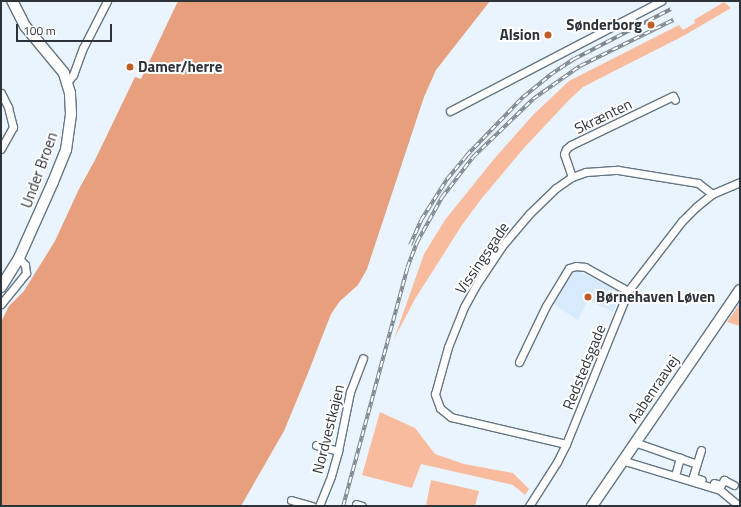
<!DOCTYPE html>
<meta charset="utf-8">
<style>
body{margin:0}
#map{position:relative;width:741px;height:507px;overflow:hidden;background:#e9f4fe;font-family:"Titillium Web",sans-serif}
div>[style]{position:absolute}
[style*='--x']{left:calc(var(--x)*1px);top:calc(var(--y)*1px);width:calc(var(--w)*1px);rotate:calc(var(--a)*1deg)}
.built>*{inset:0;background:#d7ebfc}
.green>*{inset:0;background:#f8bb9e}
.water>*{inset:0;background:#e89f7d}
.roads{filter:drop-shadow(1px 0 #657684) drop-shadow(-1px 0 #657684) drop-shadow(0 1px #657684) drop-shadow(0 -1px #657684)}
.street>*{height:7px;margin:-3.5px;padding:0 3.5px;transform-origin:3.5px;border-radius:3.5px;background:#fff}
.secondary>*{height:10px;margin:-5px;padding:0 5px;transform-origin:5px;border-radius:5px;background:#fff}
.rail>*{height:3.5px;margin-top:-1.75px;transform-origin:0;background:repeating-linear-gradient(90deg,#fff 0 6px,#7e878f 0 12px);box-sizing:border-box;border-block:1px solid #7e878f}
.dots>*{width:11px;height:11px;translate:-50% -50%;box-sizing:border-box;border:2px solid #fff;border-radius:50%}
span{translate:-50% -50%;white-space:nowrap;text-align:center;line-height:1.15;-webkit-text-stroke:4px #fff;paint-order:stroke}
.poi-label{font-size:15px;color:#2c3339;font-weight:700}
.right{translate:-100% -50%;text-align:right}
.left{translate:0 -50%;text-align:left}
.street-label{font-size:15px;color:#2c3339}
.frame{position:absolute;inset:0;border:2px solid #2c3339;pointer-events:none}
.scale{position:absolute;left:16px;top:24px;width:96px;height:18px;box-sizing:border-box;border:2px solid #2c3339;border-top:0;padding-left:5px;font-size:12px;line-height:14px;white-space:nowrap;color:#2c3339;-webkit-text-stroke:3px #fff;paint-order:stroke}
</style>
<div id="map">
<div class="built">
<i style="clip-path:polygon(577px 270px,619px 291px,620px 294px,613px 312px,588px 300px,578px 320px,553px 304px,572px 272px)"></i>
</div>
<div class="green">
<i style="clip-path:polygon(724px 2px,731px 8px,685px 35px,583px 87px,570px 99px,524px 148px,482px 198px,462px 225px,415px 299px,394px 339px,424px 254px,445px 220px,494px 159px,533px 115px,569px 81px,679px 25px,683px 30px,695px 23px,694px 20px)"></i>
<i style="clip-path:polygon(740px 304px,740px 326px,727px 322px,739px 305px)"></i>
<i style="clip-path:polygon(380px 412px,415px 428px,435px 454px,464px 464px,513px 473px,529px 489px,525px 495px,513px 485px,421px 464px,412px 488px,362px 475px)"></i>
<i style="clip-path:polygon(431px 480px,479px 491px,475px 506px,426px 506px)"></i>
</div>
<div class="water">
<i style="clip-path:polygon(178px 1px,490px 1px,436px 70px,424px 97px,367px 269px,358px 285px,340px 301px,331px 314px,308px 373px,284px 431px,241px 506px,1px 506px,1px 322px,9px 306px,24px 291px,55px 241px,79px 189px,95px 160px,135px 77px,141px 79px)"></i>
</div>
<div class="roads">
<div class="street">
<i style="--x:68;--y:81;--w:8;--a:-50"></i>
<i style="--x:73;--y:75;--w:29;--a:-70"></i>
<i style="--x:83;--y:48;--w:53;--a:-62.9"></i>
<i style="--x:1;--y:93;--w:16;--a:63"></i>
<i style="--x:8;--y:107;--w:21;--a:76"></i>
<i style="--x:13;--y:127;--w:25;--a:119"></i>
<i style="--x:450;--y:111;--w:238;--a:-27.5"></i>
<i style="--x:572;--y:177;--w:24;--a:-109"></i>
<i style="--x:564;--y:154;--w:5;--a:-68"></i>
<i style="--x:566;--y:149;--w:6;--a:-39"></i>
<i style="--x:571;--y:145;--w:113;--a:-25.7"></i>
<i style="--x:673;--y:96;--w:4;--a:63"></i>
<i style="--x:1;--y:304;--w:40;--a:-51"></i>
<i style="--x:26;--y:273;--w:8;--a:-97"></i>
<i style="--x:25;--y:265;--w:9;--a:-131"></i>
<i style="--x:519;--y:362;--w:62;--a:-64.3"></i>
<i style="--x:546;--y:306;--w:44;--a:-58.8"></i>
<i style="--x:569;--y:268;--w:7;--a:-16"></i>
<i style="--x:576;--y:266;--w:9;--a:6"></i>
<i style="--x:585;--y:267;--w:49;--a:29.2"></i>
<i style="--x:636;--y:441;--w:5;--a:37"></i>
<i style="--x:640;--y:444;--w:60;--a:19.3"></i>
<i style="--x:566;--y:444;--w:118;--a:-166.8"></i>
<i style="--x:451;--y:417;--w:14;--a:-141"></i>
<i style="--x:440;--y:408;--w:15;--a:-110"></i>
<i style="--x:435;--y:394;--w:49;--a:-74.5"></i>
<i style="--x:448;--y:347;--w:43;--a:-68.2"></i>
<i style="--x:464;--y:307;--w:29;--a:-61"></i>
<i style="--x:478;--y:282;--w:43;--a:-56.3"></i>
<i style="--x:502;--y:246;--w:42;--a:-49.8"></i>
<i style="--x:529;--y:214;--w:37;--a:-44"></i>
<i style="--x:556;--y:188;--w:19;--a:-35"></i>
<i style="--x:572;--y:177;--w:15;--a:-20"></i>
<i style="--x:586;--y:172;--w:32;--a:-4"></i>
<i style="--x:618;--y:170;--w:81;--a:9.2"></i>
<i style="--x:698;--y:183;--w:18;--a:38"></i>
<i style="--x:316;--y:445;--w:23;--a:15"></i>
<i style="--x:701;--y:450;--w:28;--a:107"></i>
<i style="--x:693;--y:477;--w:9;--a:18"></i>
<i style="--x:623;--y:459;--w:6;--a:31"></i>
<i style="--x:628;--y:462;--w:96;--a:16.9"></i>
<i style="--x:720;--y:490;--w:25;--a:40"></i>
<i style="--x:676;--y:472;--w:15;--a:-74"></i>
<i style="--x:714;--y:483;--w:7;--a:16"></i>
<i style="--x:721;--y:485;--w:6;--a:-59"></i>
<i style="--x:724;--y:480;--w:11;--a:27"></i>
<i style="--x:291;--y:500;--w:22;--a:16"></i>
<i style="--x:356;--y:504;--w:6;--a:18"></i>
<i style="--x:319;--y:506;--w:32;--a:-68"></i>
<i style="--x:331;--y:476;--w:26;--a:-74"></i>
<i style="--x:338;--y:451;--w:60;--a:-78.5"></i>
<i style="--x:350;--y:392;--w:36;--a:-69"></i>
<i style="--x:529;--y:506;--w:52;--a:-57.5"></i>
<i style="--x:557;--y:462;--w:20;--a:-63"></i>
<i style="--x:566;--y:444;--w:165;--a:-67.9"></i>
<i style="--x:628;--y:291;--w:88;--a:-52.4"></i>
<i style="--x:682;--y:221;--w:20;--a:-45"></i>
<i style="--x:696;--y:207;--w:21;--a:-39"></i>
<i style="--x:712;--y:194;--w:30;--a:-23"></i>
</div>
<div class="secondary">
<i style="--x:1;--y:287;--w:34;--a:-58"></i>
<i style="--x:19;--y:258;--w:83;--a:-65.9"></i>
<i style="--x:53;--y:182;--w:35;--a:-68"></i>
<i style="--x:66;--y:150;--w:36;--a:-82"></i>
<i style="--x:71;--y:114;--w:21;--a:-93"></i>
<i style="--x:70;--y:93;--w:21;--a:-107"></i>
<i style="--x:64;--y:73;--w:61;--a:-129.7"></i>
<i style="--x:25;--y:26;--w:28;--a:-117"></i>
<i style="--x:592;--y:506;--w:262;--a:-55.6"></i>
</div>
</div>
<div class="rail">
<i style="--x:410;--y:245;--w:27;--a:-66"></i>
<i style="--x:421;--y:220;--w:49;--a:-57.6"></i>
<i style="--x:447;--y:179;--w:30;--a:-50"></i>
<i style="--x:466;--y:156;--w:82;--a:-46"></i>
<i style="--x:523;--y:97;--w:35;--a:-39"></i>
<i style="--x:550;--y:75;--w:29;--a:-34"></i>
<i style="--x:574;--y:59;--w:109;--a:-27.3"></i>
<i style="--x:343;--y:506;--w:246;--a:-74.9"></i>
<i style="--x:407;--y:268;--w:28;--a:-69"></i>
<i style="--x:417;--y:242;--w:51;--a:-60.9"></i>
<i style="--x:442;--y:197;--w:51;--a:-52.2"></i>
<i style="--x:473;--y:157;--w:83;--a:-44"></i>
<i style="--x:533;--y:99;--w:57;--a:-35.1"></i>
<i style="--x:580;--y:66;--w:104;--a:-26.3"></i>
</div>
<div class="dots">
<i style="left:651px;top:25px;background:#c05d26"></i>
<i style="left:548px;top:35px;background:#c05d26"></i>
<i style="left:130px;top:67px;background:#c05d26"></i>
<i style="left:588px;top:297px;background:#c05d26"></i>
</div>
<div class="poi-label">
<span class="right" style="left:642px;top:25px">Sønderborg</span>
<span class="right" style="left:540px;top:35px">Alsion</span>
<span class="left" style="left:138px;top:67px">Damer/herre</span>
<span class="left" style="left:596px;top:297px">Børnehaven Løven</span>
</div>
<div class="street-label">
<span style="left:603px;top:116px;rotate:-26deg">Skrænten</span>
<span style="left:39px;top:170px;rotate:-70deg">Under Broen</span>
<span style="left:482px;top:258px;rotate:-56deg">Vissingsgade</span>
<span style="left:584px;top:367px;rotate:-68deg">Redstedsgade</span>
<span style="left:653px;top:389px;rotate:-56deg">Aabenraavej</span>
<span style="left:328px;top:429px;rotate:-76deg">Nordvestkajen</span>
</div>
<div class="frame"></div>
<div class="scale">100 m</div>
</div>
